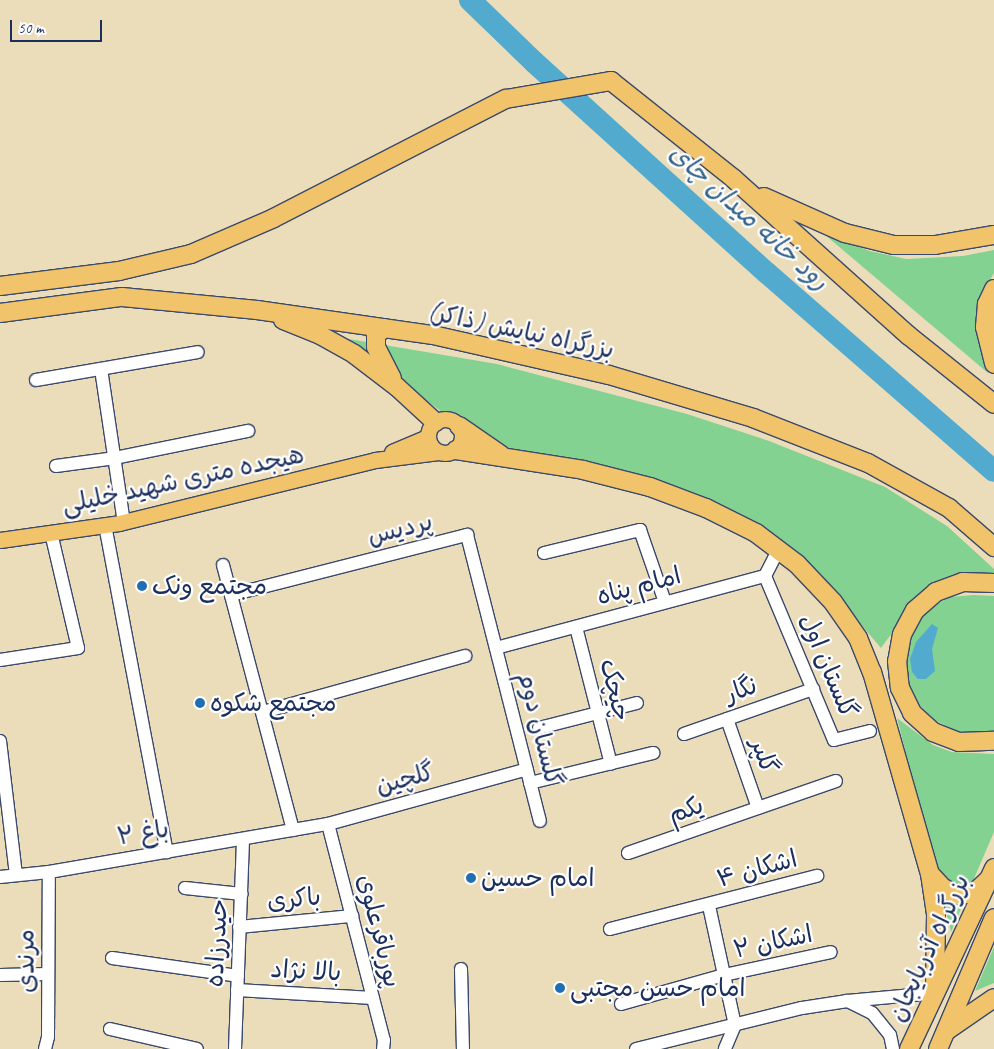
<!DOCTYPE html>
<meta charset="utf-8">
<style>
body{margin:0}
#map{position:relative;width:994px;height:1049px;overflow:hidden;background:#ecddba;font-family:Caveat,"Playpen Sans Arabic",sans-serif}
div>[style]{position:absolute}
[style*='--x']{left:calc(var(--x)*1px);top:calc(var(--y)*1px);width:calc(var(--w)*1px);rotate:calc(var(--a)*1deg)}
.green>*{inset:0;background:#83d291}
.water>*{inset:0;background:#52abcf}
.river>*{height:22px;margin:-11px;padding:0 11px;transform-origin:11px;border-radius:11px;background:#52abcf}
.roads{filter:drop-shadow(1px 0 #3a496c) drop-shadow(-1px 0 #3a496c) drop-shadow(0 1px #3a496c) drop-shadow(0 -1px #3a496c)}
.minor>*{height:12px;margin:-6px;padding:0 6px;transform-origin:6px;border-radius:6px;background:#fff}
.major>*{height:15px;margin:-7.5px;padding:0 7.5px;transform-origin:7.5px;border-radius:7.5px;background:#f1c36a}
.major>.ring{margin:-7.5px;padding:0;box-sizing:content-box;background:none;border:15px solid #f1c36a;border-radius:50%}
.highway>*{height:18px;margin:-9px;padding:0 9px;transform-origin:9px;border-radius:9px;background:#f1c36a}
.dots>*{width:14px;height:14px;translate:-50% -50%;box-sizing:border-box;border:2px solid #fff;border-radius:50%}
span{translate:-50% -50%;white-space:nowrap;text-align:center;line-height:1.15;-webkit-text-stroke:4.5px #fff;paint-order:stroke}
.street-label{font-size:25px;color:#1b2f5e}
.poi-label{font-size:25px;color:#1b2f5e}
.left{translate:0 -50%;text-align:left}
.water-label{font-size:26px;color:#31618b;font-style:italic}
.scale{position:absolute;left:10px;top:20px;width:92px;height:22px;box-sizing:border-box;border:2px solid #1b2f5e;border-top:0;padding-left:6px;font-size:15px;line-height:18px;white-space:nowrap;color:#1b2f5e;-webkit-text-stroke:4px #fff;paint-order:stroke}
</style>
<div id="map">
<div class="green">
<i style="clip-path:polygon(824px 234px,870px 251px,906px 259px,963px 256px,994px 250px,994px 273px,981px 296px,980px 335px,988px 373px)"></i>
<i style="clip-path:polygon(343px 338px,497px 364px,687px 414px,769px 441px,885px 487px,947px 526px,994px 569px,994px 574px,911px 607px,881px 648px,811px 566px,749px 520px,505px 450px,466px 430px)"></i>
<i style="clip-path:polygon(974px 595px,994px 596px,994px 731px,979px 735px,956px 731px,936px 721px,919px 705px,909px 689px,905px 672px,905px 651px,912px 629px,931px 608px,949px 597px)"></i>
<i style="clip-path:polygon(897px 718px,933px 745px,952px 752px,994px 754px,994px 832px,951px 932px)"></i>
<i style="clip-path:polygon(994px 947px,994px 983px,975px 991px)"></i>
</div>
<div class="water">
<i style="clip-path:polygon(932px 624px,938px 628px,932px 649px,935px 671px,926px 679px,918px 679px,912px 672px,910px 659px,916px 642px)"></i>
</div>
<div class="river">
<i style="--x:470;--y:0;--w:89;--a:44.1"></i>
<i style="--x:534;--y:62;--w:314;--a:42.2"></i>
<i style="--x:767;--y:273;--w:301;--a:41.1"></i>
</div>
<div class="roads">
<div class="minor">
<i style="--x:101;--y:369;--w:155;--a:81.5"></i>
<i style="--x:36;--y:380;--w:164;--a:-9.8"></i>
<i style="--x:56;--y:466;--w:60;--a:-7.7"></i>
<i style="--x:115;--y:458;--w:136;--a:-11.5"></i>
<i style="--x:105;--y:525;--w:333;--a:79.3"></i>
<i style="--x:544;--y:553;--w:99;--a:-13.5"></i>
<i style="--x:640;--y:530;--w:76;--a:70.9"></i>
<i style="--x:223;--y:565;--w:274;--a:75.2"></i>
<i style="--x:765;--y:576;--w:178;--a:67.2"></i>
<i style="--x:834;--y:740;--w:37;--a:-14"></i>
<i style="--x:231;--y:595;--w:244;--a:-14.3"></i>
<i style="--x:467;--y:535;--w:295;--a:75.7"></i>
<i style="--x:576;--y:627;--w:141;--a:75.7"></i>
<i style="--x:496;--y:648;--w:278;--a:-15"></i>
<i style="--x:765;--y:576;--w:29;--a:-63"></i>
<i style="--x:0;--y:660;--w:79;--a:-8.7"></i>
<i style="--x:78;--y:648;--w:118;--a:-103.2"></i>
<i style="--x:263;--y:712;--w:210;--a:-15.5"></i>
<i style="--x:727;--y:719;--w:94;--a:70.8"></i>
<i style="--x:539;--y:728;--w:101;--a:-14.3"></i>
<i style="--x:684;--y:734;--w:137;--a:-19.2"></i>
<i style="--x:0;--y:741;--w:135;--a:83.2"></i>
<i style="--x:530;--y:783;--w:127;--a:-13.7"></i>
<i style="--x:328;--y:824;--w:223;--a:75.5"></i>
<i style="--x:384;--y:1040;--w:9;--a:96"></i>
<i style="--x:628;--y:853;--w:220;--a:-19.1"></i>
<i style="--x:0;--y:877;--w:49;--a:-5.8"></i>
<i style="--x:49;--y:872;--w:283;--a:-9.8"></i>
<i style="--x:328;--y:824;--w:206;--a:-15.4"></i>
<i style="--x:185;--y:888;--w:57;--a:6"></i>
<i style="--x:709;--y:906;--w:122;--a:77.7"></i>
<i style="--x:735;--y:1025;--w:26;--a:113"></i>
<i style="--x:239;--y:927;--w:114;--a:-5.6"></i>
<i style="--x:610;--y:929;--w:214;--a:-14.4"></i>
<i style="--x:112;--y:958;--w:127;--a:8.1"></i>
<i style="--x:461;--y:969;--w:80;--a:88.6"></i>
<i style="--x:0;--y:975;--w:48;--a:-1.2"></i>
<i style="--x:237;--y:990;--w:136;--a:3.4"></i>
<i style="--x:621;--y:1004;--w:107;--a:-15.7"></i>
<i style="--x:724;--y:975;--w:109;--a:-12.1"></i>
<i style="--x:110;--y:1029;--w:89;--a:12.9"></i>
<i style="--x:45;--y:1049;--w:12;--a:-76"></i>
<i style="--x:48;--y:1037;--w:165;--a:-89.7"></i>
<i style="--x:235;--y:1049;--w:210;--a:-87.8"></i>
<i style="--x:636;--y:1049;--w:171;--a:-13.9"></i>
<i style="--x:802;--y:1008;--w:46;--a:-8.8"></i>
<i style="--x:893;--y:1049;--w:14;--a:-102"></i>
<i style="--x:890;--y:1035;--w:28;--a:-129"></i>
<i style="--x:872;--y:1013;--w:28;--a:-154"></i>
<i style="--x:847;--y:1001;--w:88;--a:-5.2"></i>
</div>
<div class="major">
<i class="ring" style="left:428px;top:419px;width:19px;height:19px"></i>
<i style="--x:392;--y:452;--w:38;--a:-23"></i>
<i style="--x:0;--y:540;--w:120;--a:-8.1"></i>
<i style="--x:119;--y:523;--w:264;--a:-13.8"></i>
<i style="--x:375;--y:460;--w:64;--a:-7.2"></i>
</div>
<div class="highway">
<i style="--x:764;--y:197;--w:89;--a:24"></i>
<i style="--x:845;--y:233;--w:50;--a:13.8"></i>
<i style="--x:894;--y:245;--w:41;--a:0"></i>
<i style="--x:935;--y:245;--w:60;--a:-9.6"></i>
<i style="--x:0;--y:286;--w:120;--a:-7.2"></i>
<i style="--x:119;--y:271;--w:74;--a:-13.3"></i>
<i style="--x:191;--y:254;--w:90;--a:-23.4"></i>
<i style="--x:274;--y:218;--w:261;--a:-27.2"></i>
<i style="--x:506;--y:99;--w:107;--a:-9.7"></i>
<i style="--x:611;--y:81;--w:157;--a:38.5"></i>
<i style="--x:734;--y:179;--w:234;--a:41.9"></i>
<i style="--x:908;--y:335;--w:110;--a:38.7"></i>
<i style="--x:994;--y:289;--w:17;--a:115"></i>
<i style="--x:987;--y:304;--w:23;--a:95"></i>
<i style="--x:985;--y:327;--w:38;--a:76"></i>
<i style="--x:0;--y:313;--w:123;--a:-7.5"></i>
<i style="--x:122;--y:297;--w:136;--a:5.5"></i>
<i style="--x:257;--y:310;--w:178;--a:8.1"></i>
<i style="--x:433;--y:335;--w:180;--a:12.8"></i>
<i style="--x:609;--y:375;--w:150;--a:16.6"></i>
<i style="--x:753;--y:418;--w:123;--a:21.4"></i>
<i style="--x:868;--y:463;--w:93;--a:29.1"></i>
<i style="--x:949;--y:508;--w:60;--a:40.9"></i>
<i style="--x:283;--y:320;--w:40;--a:22"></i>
<i style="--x:320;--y:335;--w:39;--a:29"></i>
<i style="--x:354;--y:354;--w:54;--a:37.5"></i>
<i style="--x:397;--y:387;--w:52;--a:42.6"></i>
<i style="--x:384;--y:328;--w:11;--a:139"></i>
<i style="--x:376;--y:335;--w:12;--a:90"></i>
<i style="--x:376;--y:347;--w:35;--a:63"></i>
<i style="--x:459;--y:426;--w:51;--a:34.6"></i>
<i style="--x:456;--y:450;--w:129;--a:8.9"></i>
<i style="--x:583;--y:470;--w:69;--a:14.2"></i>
<i style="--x:650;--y:487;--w:60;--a:20.6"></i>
<i style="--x:706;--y:508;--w:56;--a:26.6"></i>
<i style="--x:756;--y:533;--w:51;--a:37.1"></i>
<i style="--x:797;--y:564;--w:52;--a:46.5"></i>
<i style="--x:833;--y:602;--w:44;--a:55.2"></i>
<i style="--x:858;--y:638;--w:37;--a:68"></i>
<i style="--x:872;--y:672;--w:210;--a:74"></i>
<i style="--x:930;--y:874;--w:40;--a:81.5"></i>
<i style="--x:936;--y:914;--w:79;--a:90.7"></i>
<i style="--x:994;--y:583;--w:31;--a:-178"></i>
<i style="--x:963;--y:582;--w:29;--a:160"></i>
<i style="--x:936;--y:592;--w:28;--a:139"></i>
<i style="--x:915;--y:610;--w:27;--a:118"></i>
<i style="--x:902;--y:634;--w:27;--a:100"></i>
<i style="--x:897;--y:661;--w:27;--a:84"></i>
<i style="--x:900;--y:688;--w:28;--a:64"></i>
<i style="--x:912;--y:713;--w:28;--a:42"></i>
<i style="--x:933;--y:732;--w:28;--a:21"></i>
<i style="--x:959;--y:742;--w:35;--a:-2"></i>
<i style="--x:930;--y:874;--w:19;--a:47"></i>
<i style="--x:943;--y:888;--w:17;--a:25"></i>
<i style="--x:958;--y:895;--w:16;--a:-7"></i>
<i style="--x:974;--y:893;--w:18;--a:-43"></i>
<i style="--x:946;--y:1031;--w:58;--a:-34.5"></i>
<i style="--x:909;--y:1049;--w:200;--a:-64.8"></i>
<i style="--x:938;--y:1049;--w:142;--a:-66.9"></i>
</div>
</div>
<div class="dots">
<i style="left:142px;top:586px;background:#1f6fb2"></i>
<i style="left:200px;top:703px;background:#1f6fb2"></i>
<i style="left:471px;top:878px;background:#1f6fb2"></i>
<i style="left:560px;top:988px;background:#1f6fb2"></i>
</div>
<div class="street-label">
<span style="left:521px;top:331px;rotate:12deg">بزرگراه نیایش (ذاکر)</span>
<span style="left:183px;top:480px;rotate:-12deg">هیجده متری شهید خلیلی</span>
<span style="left:400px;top:529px;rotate:-14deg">پردیس</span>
<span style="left:639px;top:586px;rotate:-15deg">امام پناه</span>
<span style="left:828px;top:666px;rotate:67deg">گلستان اول</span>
<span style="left:615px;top:690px;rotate:76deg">چیچک</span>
<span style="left:741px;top:690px;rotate:-19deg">نگار</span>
<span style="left:540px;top:729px;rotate:76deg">گلستان دوم</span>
<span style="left:764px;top:756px;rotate:71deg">گلپر</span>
<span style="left:405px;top:779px;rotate:-15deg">گلچین</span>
<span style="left:686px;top:810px;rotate:-19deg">یکم</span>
<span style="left:143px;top:833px;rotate:-10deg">باغ ۲</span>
<span style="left:757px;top:869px;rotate:-15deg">اشکان ۴</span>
<span style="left:294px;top:899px;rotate:-5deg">باکری</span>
<span style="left:379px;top:931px;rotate:76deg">پورباقرعلوی</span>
<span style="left:773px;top:942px;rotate:-12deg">اشکان ۲</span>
<span style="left:217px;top:943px;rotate:-87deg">حیدرزاده</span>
<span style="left:929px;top:948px;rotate:-65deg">بزرگراه آذربایجان</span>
<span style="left:26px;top:961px;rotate:-90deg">مرندی</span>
<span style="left:306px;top:971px;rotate:3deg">بالا نژاد</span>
</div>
<div class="poi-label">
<span class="left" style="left:152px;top:586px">مجتمع ونک</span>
<span class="left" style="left:210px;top:703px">مجتمع شکوه</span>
<span class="left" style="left:481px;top:878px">امام حسین</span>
<span class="left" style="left:570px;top:988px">امام حسن مجتبی</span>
</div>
<div class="water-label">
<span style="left:749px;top:217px;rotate:42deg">رود خانه میدان چای</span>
</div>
<div class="scale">50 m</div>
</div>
